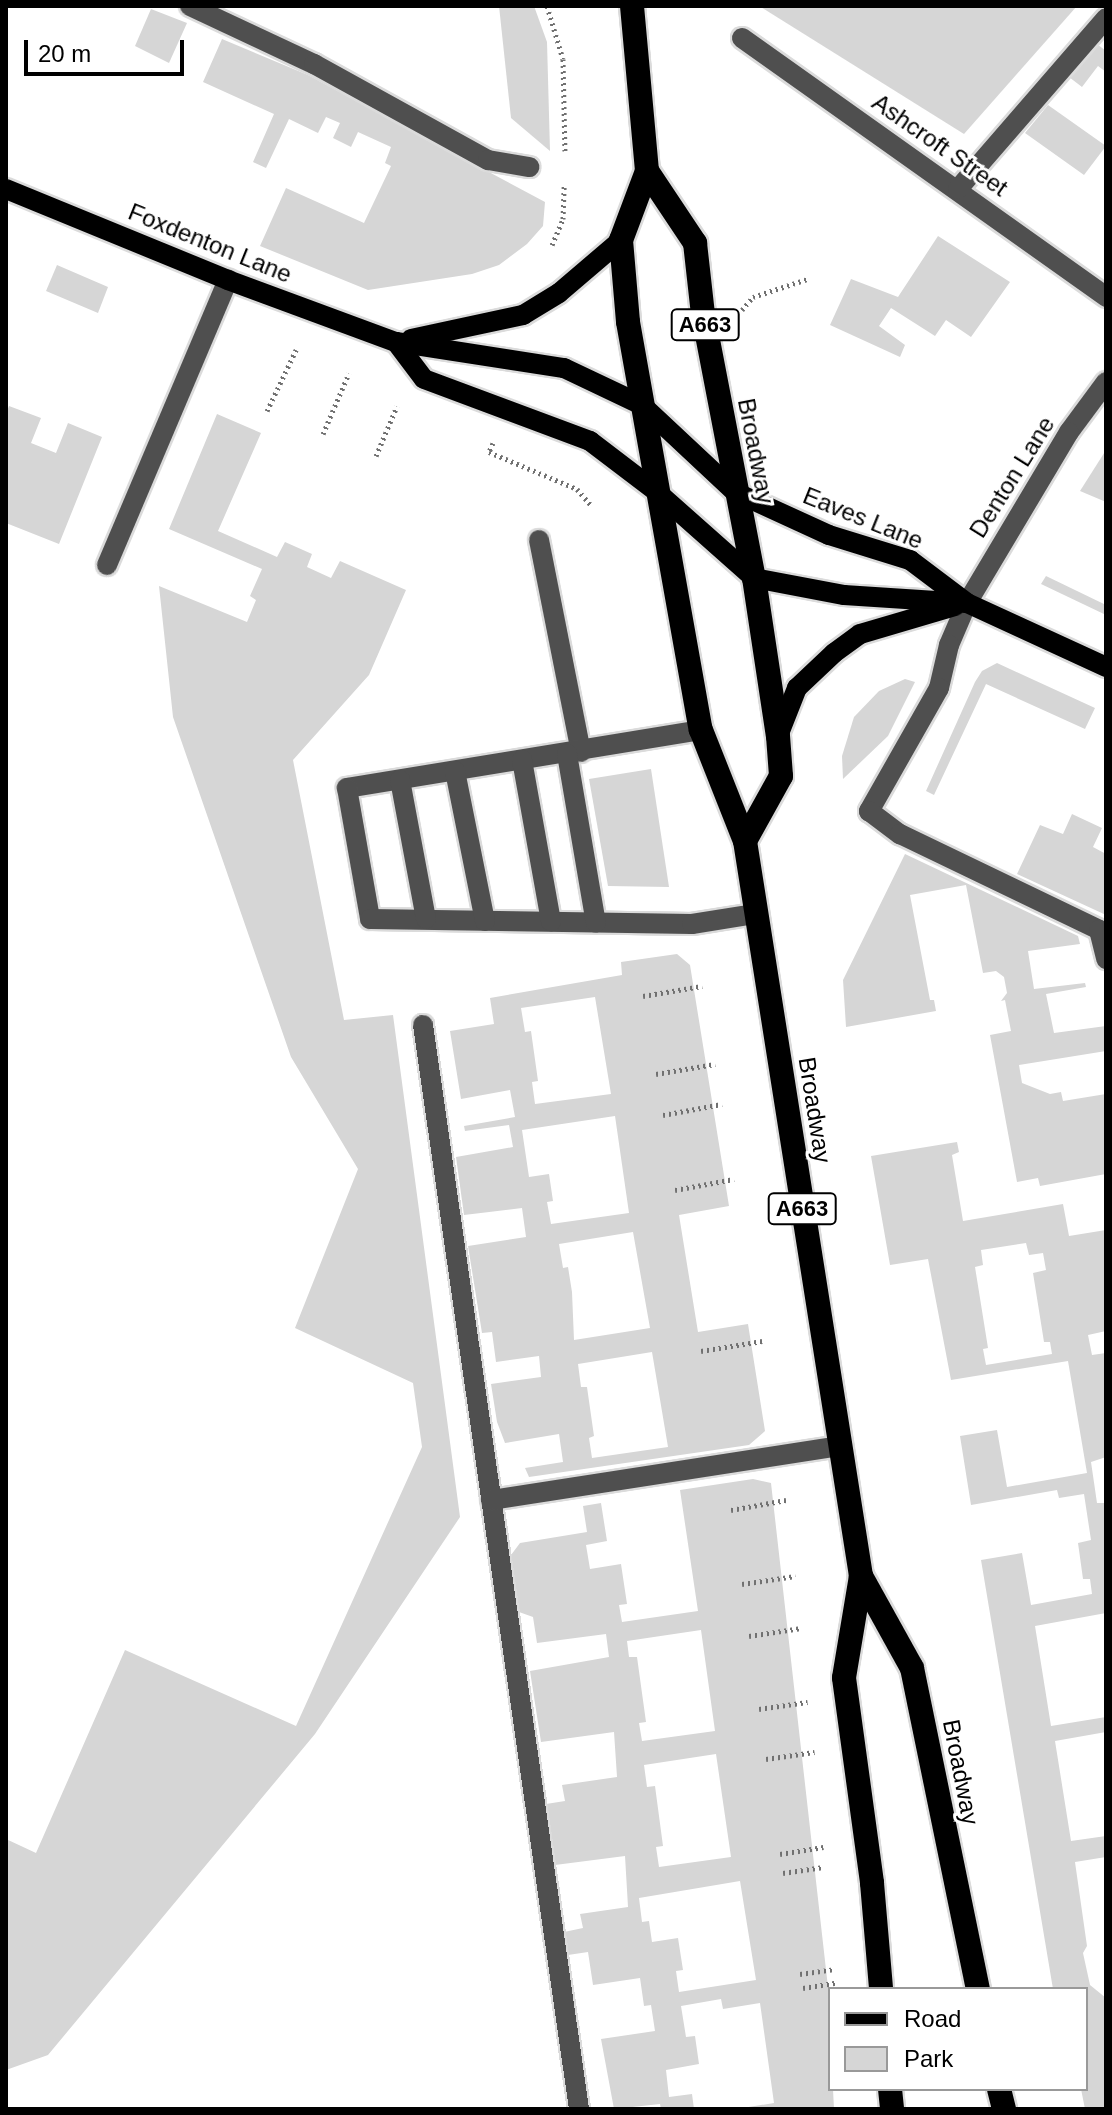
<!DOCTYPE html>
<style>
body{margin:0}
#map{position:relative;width:1112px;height:2115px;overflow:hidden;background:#fff;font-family:Helvetica,sans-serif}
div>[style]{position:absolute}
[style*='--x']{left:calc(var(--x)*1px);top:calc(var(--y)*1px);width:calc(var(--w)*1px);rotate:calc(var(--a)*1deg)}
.green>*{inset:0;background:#d6d6d6}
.path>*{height:5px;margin-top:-2.5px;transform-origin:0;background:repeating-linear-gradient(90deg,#717171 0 2px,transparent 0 6px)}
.roads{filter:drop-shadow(2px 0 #dbdbdb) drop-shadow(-2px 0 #dbdbdb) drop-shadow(0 2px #dbdbdb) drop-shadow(0 -2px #dbdbdb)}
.minor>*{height:20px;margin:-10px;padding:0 10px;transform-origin:10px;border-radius:10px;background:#4f4f4f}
.major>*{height:20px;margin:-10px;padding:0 10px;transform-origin:10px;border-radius:10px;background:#000}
.highway>*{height:24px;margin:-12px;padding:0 12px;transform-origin:12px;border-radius:12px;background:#000}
span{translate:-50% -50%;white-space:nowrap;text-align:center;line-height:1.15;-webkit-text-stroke:6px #fff;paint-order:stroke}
.shield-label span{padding:2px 6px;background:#fff;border:2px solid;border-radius:6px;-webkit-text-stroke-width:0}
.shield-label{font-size:22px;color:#000;font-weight:700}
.street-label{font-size:24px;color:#000}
.frame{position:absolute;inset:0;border:8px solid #000;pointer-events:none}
.legend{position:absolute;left:828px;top:1987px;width:260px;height:104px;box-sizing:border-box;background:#fff;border:2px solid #999;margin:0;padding:10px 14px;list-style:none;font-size:24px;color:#000}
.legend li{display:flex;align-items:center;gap:16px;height:40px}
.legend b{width:40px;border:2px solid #999}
.scale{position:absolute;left:24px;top:40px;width:160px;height:36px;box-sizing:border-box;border:4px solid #000;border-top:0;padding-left:10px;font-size:24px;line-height:28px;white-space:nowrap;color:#000;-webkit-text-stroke:6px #fff;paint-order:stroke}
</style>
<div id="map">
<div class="green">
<i style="clip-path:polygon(499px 6px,534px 6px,547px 42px,550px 151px,511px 118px)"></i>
<i style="clip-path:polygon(759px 6px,1077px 6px,964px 134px)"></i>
<i style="clip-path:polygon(151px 9px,187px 23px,169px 63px,135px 46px)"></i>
<i style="clip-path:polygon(222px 39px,308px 75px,545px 202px,543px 226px,527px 244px,499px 265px,472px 274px,368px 290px,260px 246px,286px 188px,364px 223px,391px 166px,385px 163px,391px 147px,358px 132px,351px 147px,333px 138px,340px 123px,326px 117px,318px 133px,289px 119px,266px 168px,253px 162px,274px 114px,203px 82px)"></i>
<i style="clip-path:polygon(1097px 44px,1106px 51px,1106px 72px,1098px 66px,1082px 87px,1069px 77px)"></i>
<i style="clip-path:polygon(1048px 105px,1106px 146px,1084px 175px,1025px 133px)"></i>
<i style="clip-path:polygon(938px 236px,1010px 282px,971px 337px,946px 320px,935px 336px,891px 308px,879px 326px,905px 345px,900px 357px,830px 325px,851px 279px,898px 297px)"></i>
<i style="clip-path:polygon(57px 265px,108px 287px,98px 313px,46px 291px)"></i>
<i style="clip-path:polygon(9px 406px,41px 418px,31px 443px,56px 453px,68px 423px,102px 437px,59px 544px,6px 523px,6px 414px)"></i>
<i style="clip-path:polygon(217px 414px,261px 433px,218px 531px,277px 557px,285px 542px,312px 554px,307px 567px,331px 578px,340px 561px,406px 590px,369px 675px,293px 760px,344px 1020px,393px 1015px,460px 1517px,315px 1734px,48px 2055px,6px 2070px,6px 1839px,36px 1853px,125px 1650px,296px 1726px,422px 1447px,413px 1383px,295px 1328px,358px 1169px,291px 1057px,173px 717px,159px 586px,247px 622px,256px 600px,250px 596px,262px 569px,169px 529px)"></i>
<i style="clip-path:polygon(1106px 450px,1106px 502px,1080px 491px)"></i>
<i style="clip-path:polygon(1046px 576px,1106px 605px,1106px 615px,1041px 584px)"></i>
<i style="clip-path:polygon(997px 663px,1095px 708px,1085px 729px,986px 684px,934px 795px,926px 791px,975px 682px,982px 671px)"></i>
<i style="clip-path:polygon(905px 679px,915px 682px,888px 736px,843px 779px,842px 756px,854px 717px,879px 691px)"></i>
<i style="clip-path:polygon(651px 769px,669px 887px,608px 886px,589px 779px)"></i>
<i style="clip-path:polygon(1072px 814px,1102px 828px,1093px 847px,1106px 854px,1106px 915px,1017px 874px,1040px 825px,1063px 834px)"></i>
<i style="clip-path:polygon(905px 854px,1078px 936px,1080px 944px,1028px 951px,1034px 989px,1085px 983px,1086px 987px,1046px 994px,1054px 1033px,1106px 1026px,1106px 1051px,1019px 1065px,1022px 1083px,1050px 1094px,1061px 1092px,1063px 1101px,1106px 1094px,1106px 1174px,1040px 1186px,1038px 1178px,1017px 1182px,990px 1035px,1011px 1031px,1005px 1000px,1001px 1001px,1007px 993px,1004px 977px,996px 971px,983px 973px,966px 885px,910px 895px,930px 1000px,934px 1000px,936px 1011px,846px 1027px,843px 980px)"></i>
<i style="clip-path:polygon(evenodd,677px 954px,690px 965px,729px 1206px,679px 1215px,698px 1332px,748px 1324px,765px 1431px,749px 1445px,529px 1477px,525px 1468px,563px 1462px,559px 1434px,505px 1443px,497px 1422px,491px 1384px,541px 1377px,539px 1356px,496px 1362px,492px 1332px,482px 1333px,468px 1246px,526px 1237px,522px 1208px,464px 1215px,456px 1157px,513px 1147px,509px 1125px,465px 1131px,464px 1126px,515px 1117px,510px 1090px,461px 1099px,450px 1031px,494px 1024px,490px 998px,622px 975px,621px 962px,677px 954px,595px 997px,611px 1094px,535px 1104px,532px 1082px,538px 1081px,531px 1031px,525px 1032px,521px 1008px,595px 997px,677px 954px,615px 1116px,629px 1213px,551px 1224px,547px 1202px,553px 1201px,549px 1174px,529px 1177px,522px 1130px,615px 1116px,677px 954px,633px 1232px,650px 1328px,574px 1340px,572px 1292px,568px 1267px,563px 1268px,559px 1244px,633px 1232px,677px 954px,652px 1352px,668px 1447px,592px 1458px,589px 1438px,594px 1436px,587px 1387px,581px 1387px,578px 1364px,652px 1352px)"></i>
<i style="clip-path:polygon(evenodd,957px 1142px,959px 1152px,952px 1155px,963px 1221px,1063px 1204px,1069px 1236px,1106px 1230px,1106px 1331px,1088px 1335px,1092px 1355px,1106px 1353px,1106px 1457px,1091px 1462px,1097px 1503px,1106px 1503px,1106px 1613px,1035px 1626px,1051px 1726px,1106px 1717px,1106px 1732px,1055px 1741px,1071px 1841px,1106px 1836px,1106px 1857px,1075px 1862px,1087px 1946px,1083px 1953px,1090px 1985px,1106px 1998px,1106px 2109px,1085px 2109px,1081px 2089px,1086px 2089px,1086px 1989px,1053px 1989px,981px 1560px,1022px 1553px,1031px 1605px,1092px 1594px,1090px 1579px,1083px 1579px,1078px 1543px,1091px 1540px,1084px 1494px,1059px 1498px,1057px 1490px,971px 1505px,960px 1436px,997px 1430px,1007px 1487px,1087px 1473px,1068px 1361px,951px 1380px,928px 1259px,890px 1265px,871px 1156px,957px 1142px,1026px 1243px,1029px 1255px,1043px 1253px,1046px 1270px,1033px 1273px,1044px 1342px,1050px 1342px,1052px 1354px,986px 1365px,983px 1349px,988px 1348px,975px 1267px,983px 1265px,981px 1250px,1026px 1243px)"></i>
<i style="clip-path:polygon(evenodd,753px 1479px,771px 1483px,830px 2005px,830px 2089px,833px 2089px,834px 2109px,736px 2109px,774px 2103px,760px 2003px,723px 2009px,721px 1999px,681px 2006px,686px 2037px,695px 2036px,699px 2064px,666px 2070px,669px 2097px,692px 2094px,694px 2109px,661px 2109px,660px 2104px,614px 2109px,601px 2039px,655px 2031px,651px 2005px,644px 2006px,640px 1978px,593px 1985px,588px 1952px,568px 1955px,564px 1932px,583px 1928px,580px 1914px,628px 1907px,625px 1856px,555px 1865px,546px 1804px,565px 1801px,562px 1785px,617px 1777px,614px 1732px,541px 1742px,530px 1671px,609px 1657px,606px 1634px,537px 1643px,533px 1617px,519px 1612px,511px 1555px,520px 1543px,587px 1532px,583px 1506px,601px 1503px,607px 1541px,586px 1545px,590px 1569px,621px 1564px,627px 1604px,619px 1605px,622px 1622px,698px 1611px,680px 1490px,753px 1479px,701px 1630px,715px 1731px,642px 1741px,639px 1723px,646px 1722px,637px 1657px,629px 1657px,627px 1641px,701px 1630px,753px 1479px,716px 1754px,731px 1857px,659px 1867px,656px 1847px,663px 1846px,655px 1786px,647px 1787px,644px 1765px,716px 1754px,753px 1479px,740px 1881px,756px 1980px,679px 1992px,676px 1971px,683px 1970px,678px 1938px,652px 1942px,649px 1921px,642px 1922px,639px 1898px,740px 1881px)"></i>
</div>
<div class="path">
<i style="--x:547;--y:6;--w:55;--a:73.2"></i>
<i style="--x:563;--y:59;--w:92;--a:88.8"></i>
<i style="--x:552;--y:245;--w:28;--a:-67"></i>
<i style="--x:563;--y:219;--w:34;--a:-88"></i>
<i style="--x:742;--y:310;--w:17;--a:-50"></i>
<i style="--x:753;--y:297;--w:57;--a:-18.4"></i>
<i style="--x:267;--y:411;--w:68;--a:-64.6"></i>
<i style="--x:323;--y:434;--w:66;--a:-66.9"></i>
<i style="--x:493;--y:443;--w:10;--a:114"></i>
<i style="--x:489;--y:452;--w:95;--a:22.8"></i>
<i style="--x:577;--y:489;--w:23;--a:49"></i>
<i style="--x:376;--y:456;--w:54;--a:-67.2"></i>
<i style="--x:643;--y:996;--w:60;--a:-9.6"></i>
<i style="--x:656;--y:1074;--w:60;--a:-9.6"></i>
<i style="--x:663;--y:1115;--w:60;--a:-10.6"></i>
<i style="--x:675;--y:1190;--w:60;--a:-10.6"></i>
<i style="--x:701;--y:1351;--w:62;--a:-9.3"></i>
<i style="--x:731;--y:1510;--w:56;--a:-10.3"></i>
<i style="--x:742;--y:1584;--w:54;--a:-8.6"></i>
<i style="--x:749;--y:1636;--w:53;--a:-8.7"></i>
<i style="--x:759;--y:1709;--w:49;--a:-8.1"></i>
<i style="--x:766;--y:1759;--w:49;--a:-8.3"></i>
<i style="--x:780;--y:1854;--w:44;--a:-9.2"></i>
<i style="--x:783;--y:1873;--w:41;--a:-8.3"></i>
<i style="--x:800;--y:1974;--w:35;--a:-8"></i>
<i style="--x:803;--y:1988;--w:33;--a:-9"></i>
</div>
<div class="roads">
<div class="minor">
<i style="--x:190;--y:6;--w:137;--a:25.1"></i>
<i style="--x:314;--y:64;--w:199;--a:28.9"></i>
<i style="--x:488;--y:160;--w:42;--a:9.7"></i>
<i style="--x:742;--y:38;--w:447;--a:35.4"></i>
<i style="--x:958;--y:189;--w:226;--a:-49.1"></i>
<i style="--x:1106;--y:382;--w:62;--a:126.5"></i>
<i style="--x:1069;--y:432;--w:199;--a:120.8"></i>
<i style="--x:967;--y:603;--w:46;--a:113.2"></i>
<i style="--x:949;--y:645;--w:44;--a:103.1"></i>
<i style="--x:939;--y:688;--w:142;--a:119.6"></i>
<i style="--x:869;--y:811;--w:39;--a:37"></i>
<i style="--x:900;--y:834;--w:229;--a:25.7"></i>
<i style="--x:539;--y:540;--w:216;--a:78.8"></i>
<i style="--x:107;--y:565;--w:310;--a:-67"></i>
<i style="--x:701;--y:730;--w:359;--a:170.7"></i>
<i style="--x:347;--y:788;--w:133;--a:80"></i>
<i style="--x:370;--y:919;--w:322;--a:0.9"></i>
<i style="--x:692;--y:924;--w:64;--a:-9"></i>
<i style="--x:567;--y:754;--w:171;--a:80.3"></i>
<i style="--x:522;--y:760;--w:164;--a:79.8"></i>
<i style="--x:455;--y:771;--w:153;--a:78.7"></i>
<i style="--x:400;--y:780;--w:141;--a:79.4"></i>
<i style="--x:1099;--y:930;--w:30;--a:76"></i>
<i style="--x:423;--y:1025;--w:1095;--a:81.81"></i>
<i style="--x:491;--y:1500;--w:352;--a:-8.8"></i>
</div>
<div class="major">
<i style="--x:6;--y:189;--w:240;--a:22.3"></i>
<i style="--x:228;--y:280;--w:179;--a:20.3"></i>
<i style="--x:396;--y:342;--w:170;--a:8.8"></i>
<i style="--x:564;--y:368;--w:86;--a:25.4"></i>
<i style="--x:642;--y:405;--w:127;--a:43.1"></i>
<i style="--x:735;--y:492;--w:103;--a:24.6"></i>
<i style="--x:829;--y:535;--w:85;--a:17.2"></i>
<i style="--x:910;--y:560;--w:71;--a:37"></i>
<i style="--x:967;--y:603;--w:153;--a:24.7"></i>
<i style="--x:411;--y:339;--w:115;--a:-12.1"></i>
<i style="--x:523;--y:315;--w:42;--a:-31.4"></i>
<i style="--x:559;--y:293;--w:82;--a:-40.5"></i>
<i style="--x:396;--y:342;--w:46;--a:52.9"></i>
<i style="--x:424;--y:379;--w:177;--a:20.5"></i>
<i style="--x:590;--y:441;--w:84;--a:37.3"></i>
<i style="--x:657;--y:492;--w:130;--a:41.6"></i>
<i style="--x:754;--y:578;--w:92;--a:10.7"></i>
<i style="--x:844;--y:595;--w:123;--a:3.7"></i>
<i style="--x:778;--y:736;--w:52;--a:-68.4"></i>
<i style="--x:797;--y:688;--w:51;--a:-43.4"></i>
<i style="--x:834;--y:653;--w:32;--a:-36"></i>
<i style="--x:860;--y:634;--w:99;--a:-16.4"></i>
</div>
<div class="highway">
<i style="--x:632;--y:6;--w:166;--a:84.8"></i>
<i style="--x:647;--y:171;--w:74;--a:110.6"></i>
<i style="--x:621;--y:240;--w:82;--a:85.1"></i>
<i style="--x:628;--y:322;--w:414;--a:79.9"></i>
<i style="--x:701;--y:730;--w:119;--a:68.4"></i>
<i style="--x:745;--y:841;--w:744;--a:81.03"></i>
<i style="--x:861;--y:1576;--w:103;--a:99.5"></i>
<i style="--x:844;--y:1678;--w:207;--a:82.2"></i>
<i style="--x:872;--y:1883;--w:106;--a:85.1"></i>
<i style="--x:647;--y:171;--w:87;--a:56.3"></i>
<i style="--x:695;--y:243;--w:71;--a:83.6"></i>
<i style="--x:703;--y:314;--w:269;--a:79.1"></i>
<i style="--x:754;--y:578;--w:160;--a:81.4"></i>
<i style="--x:778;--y:736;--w:40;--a:85.7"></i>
<i style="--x:781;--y:776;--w:74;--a:119"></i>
<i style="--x:861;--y:1576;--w:105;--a:61"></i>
<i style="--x:912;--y:1668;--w:328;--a:78.4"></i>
<i style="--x:890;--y:2089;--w:20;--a:84"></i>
<i style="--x:999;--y:2089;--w:21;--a:76"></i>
</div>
</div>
<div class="shield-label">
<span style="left:705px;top:325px">A663</span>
<span style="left:802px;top:1209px">A663</span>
</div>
<div class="street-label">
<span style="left:940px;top:145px;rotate:35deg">Ashcroft Street</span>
<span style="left:210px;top:243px;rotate:22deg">Foxdenton Lane</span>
<span style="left:756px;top:451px;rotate:79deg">Broadway</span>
<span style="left:1012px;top:477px;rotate:-58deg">Denton Lane</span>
<span style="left:863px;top:518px;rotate:22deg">Eaves Lane</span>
<span style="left:815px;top:1110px;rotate:81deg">Broadway</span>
<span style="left:961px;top:1772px;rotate:79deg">Broadway</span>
</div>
<div class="frame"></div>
<ul class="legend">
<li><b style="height:10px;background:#000"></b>Road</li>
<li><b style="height:22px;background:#d6d6d6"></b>Park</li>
</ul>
<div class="scale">20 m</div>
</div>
